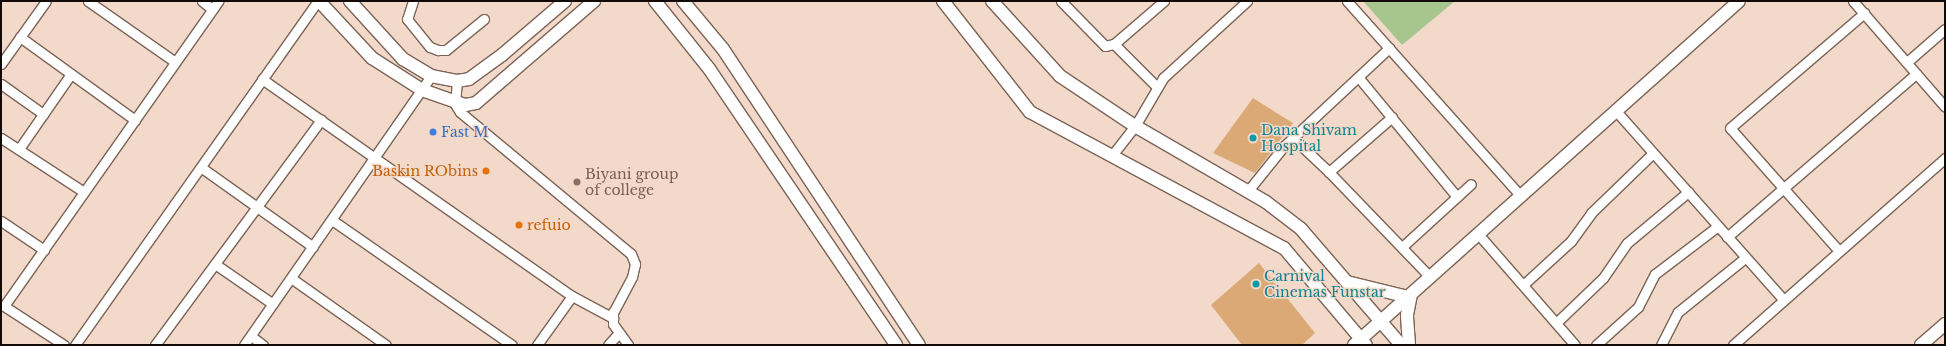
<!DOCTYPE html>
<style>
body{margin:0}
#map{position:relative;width:1946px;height:346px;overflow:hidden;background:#f3d9ca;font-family:"Libre Baskerville",serif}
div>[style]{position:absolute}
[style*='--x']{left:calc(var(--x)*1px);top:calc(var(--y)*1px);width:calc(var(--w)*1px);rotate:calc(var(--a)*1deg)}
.green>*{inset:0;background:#a6c68e}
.building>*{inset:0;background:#dba976}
.roads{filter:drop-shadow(1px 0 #7b6457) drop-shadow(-1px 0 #7b6457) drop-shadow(0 1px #7b6457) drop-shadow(0 -1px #7b6457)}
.street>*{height:9px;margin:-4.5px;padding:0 4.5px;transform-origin:4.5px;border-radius:4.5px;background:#fff}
.secondary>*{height:12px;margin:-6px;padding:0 6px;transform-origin:6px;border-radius:6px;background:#fff}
.dots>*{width:11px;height:11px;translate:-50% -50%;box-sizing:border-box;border:2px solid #f3d9ca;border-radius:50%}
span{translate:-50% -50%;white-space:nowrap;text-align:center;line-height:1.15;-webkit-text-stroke:3px #f3d9ca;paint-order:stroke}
.culture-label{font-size:14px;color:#0d838f}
.left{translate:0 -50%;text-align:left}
.shop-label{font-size:14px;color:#366cbe}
.food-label{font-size:14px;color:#c56008}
.right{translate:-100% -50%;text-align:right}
.education-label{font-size:14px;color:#785e54}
.frame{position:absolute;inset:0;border:2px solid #120a06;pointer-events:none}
</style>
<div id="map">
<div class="green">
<i style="clip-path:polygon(1363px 1px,1455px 1px,1402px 45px)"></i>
</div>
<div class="building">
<i style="clip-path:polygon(1253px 98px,1293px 123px,1255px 173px,1213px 153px)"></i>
<i style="clip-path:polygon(1259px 263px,1315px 333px,1302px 345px,1242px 345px,1211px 305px)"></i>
</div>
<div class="roads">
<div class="street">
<i style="--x:88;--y:1;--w:106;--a:35"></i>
<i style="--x:202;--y:1;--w:13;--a:39"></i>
<i style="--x:413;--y:1;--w:19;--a:108"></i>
<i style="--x:407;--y:19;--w:36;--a:51"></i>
<i style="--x:430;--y:47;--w:9;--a:21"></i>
<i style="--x:438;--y:50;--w:8;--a:0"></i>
<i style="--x:446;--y:50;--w:49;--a:-39.2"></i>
<i style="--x:1061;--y:1;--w:63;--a:45.6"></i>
<i style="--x:1105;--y:46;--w:9;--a:-13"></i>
<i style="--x:1114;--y:44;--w:66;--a:-40.7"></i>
<i style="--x:1347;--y:1;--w:261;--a:48.3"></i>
<i style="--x:1853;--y:1;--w:140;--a:49"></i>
<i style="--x:20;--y:37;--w:142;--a:35.8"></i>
<i style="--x:1114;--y:44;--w:61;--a:45"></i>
<i style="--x:1907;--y:62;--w:50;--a:-41"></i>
<i style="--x:1;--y:64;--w:77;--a:-54.5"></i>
<i style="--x:1359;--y:78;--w:154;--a:50.5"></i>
<i style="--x:262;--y:79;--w:378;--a:35"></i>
<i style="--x:457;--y:81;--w:23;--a:95"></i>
<i style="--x:455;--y:104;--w:9;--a:58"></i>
<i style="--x:460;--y:112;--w:222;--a:39.7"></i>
<i style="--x:631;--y:254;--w:11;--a:68"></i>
<i style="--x:635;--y:264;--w:13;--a:103"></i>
<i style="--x:632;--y:277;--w:40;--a:118"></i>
<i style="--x:613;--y:312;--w:12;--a:90"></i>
<i style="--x:613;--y:324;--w:26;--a:54"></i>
<i style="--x:1;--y:84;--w:52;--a:35.5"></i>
<i style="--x:1616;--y:111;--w:251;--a:48.4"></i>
<i style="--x:1392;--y:117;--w:84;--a:138.9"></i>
<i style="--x:1329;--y:172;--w:146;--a:46.1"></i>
<i style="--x:1;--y:138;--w:99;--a:33"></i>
<i style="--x:1293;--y:138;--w:50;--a:43.4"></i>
<i style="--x:19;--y:149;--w:91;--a:-55.3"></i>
<i style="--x:1113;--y:154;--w:36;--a:-52"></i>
<i style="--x:1135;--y:126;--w:56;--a:-59.7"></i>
<i style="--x:1163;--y:78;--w:114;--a:-42.5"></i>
<i style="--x:202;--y:168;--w:136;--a:35.4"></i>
<i style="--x:1247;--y:192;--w:59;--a:-51.2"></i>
<i style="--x:1284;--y:146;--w:144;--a:-43"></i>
<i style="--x:332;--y:220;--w:219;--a:34.8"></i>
<i style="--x:1;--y:221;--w:52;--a:34"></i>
<i style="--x:1479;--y:235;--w:146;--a:48.9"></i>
<i style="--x:1727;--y:237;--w:250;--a:-40.8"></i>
<i style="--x:1402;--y:247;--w:93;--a:-42.4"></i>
<i style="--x:1839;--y:251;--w:164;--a:-131.5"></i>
<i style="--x:1730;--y:128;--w:177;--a:-40.6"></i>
<i style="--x:215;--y:264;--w:70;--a:34.6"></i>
<i style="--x:291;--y:278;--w:116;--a:35.2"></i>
<i style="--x:1523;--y:285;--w:65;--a:-42.5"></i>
<i style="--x:1571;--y:241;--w:34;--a:-54"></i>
<i style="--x:1591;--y:213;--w:86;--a:-44.1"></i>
<i style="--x:1556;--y:323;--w:65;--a:-43.8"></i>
<i style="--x:1603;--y:278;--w:42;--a:-55.6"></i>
<i style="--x:1627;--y:243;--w:80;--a:-39.9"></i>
<i style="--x:251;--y:336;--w:15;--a:37"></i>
<i style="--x:64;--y:345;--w:72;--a:-147"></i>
<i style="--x:4;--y:306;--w:373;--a:-54.9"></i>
<i style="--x:75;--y:345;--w:421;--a:-54.8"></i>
<i style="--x:155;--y:345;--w:280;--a:-53.6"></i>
<i style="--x:244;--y:345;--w:328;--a:-55.2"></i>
<i style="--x:537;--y:345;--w:60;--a:-54.5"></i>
<i style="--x:572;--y:296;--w:47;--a:28.2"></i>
<i style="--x:608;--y:345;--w:15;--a:-48"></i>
<i style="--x:1596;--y:345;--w:57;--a:-42.1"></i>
<i style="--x:1638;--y:307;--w:37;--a:-63"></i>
<i style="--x:1655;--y:274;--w:79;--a:-37.3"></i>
<i style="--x:1661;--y:345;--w:37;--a:-63"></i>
<i style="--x:1678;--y:312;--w:86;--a:-38.9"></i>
<i style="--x:1733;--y:345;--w:283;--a:-41.4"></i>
</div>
<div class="secondary">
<i style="--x:319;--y:1;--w:78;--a:47.1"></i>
<i style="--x:372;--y:58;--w:59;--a:32.6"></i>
<i style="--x:422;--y:90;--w:46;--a:19.2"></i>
<i style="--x:465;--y:105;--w:11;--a:-10"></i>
<i style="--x:476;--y:103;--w:156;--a:-40.8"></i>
<i style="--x:350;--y:1;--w:79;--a:47.6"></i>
<i style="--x:403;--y:59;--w:33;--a:31"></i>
<i style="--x:431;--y:76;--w:26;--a:11"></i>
<i style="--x:457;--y:81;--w:12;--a:-9"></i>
<i style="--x:469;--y:79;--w:41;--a:-36"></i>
<i style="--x:502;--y:55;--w:83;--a:-40.6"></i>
<i style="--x:655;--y:1;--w:88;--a:51.4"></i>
<i style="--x:710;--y:70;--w:332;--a:55.9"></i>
<i style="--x:683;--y:1;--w:62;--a:50.2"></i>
<i style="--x:723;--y:49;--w:355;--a:56.5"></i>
<i style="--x:943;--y:1;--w:141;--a:51.9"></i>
<i style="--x:1030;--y:112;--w:288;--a:28.2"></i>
<i style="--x:1284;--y:248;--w:127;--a:49.8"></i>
<i style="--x:992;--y:1;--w:101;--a:47.8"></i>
<i style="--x:1060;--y:76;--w:90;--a:33.7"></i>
<i style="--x:1135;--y:126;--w:151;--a:30.1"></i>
<i style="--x:1266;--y:202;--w:44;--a:37.6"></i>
<i style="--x:1301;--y:229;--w:153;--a:49.2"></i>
<i style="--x:1347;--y:282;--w:63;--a:13.8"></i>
<i style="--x:1354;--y:345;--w:516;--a:-41.78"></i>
<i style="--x:1409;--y:345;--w:30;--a:-94"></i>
<i style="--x:1407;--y:315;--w:21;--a:-79"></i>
<i style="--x:1921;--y:345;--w:32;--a:-41"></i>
</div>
</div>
<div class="dots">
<i style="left:433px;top:132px;background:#3f7fe0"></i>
<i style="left:1253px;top:138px;background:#0f9aa8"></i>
<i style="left:486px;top:171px;background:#e8710a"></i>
<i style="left:577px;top:182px;background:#8d6e63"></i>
<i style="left:519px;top:225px;background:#e8710a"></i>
<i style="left:1256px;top:284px;background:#0f9aa8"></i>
</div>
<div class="culture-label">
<span class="left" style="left:1261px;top:138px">Dana Shivam<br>Hospital</span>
<span class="left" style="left:1264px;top:284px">Carnival<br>Cinemas Funstar</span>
</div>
<div class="shop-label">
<span class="left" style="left:441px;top:132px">Fast M</span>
</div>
<div class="food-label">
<span class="right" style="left:478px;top:171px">Baskin RObins</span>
<span class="left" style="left:527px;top:225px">refuio</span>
</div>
<div class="education-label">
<span class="left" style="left:585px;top:182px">Biyani group<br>of college</span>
</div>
<div class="frame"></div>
</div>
